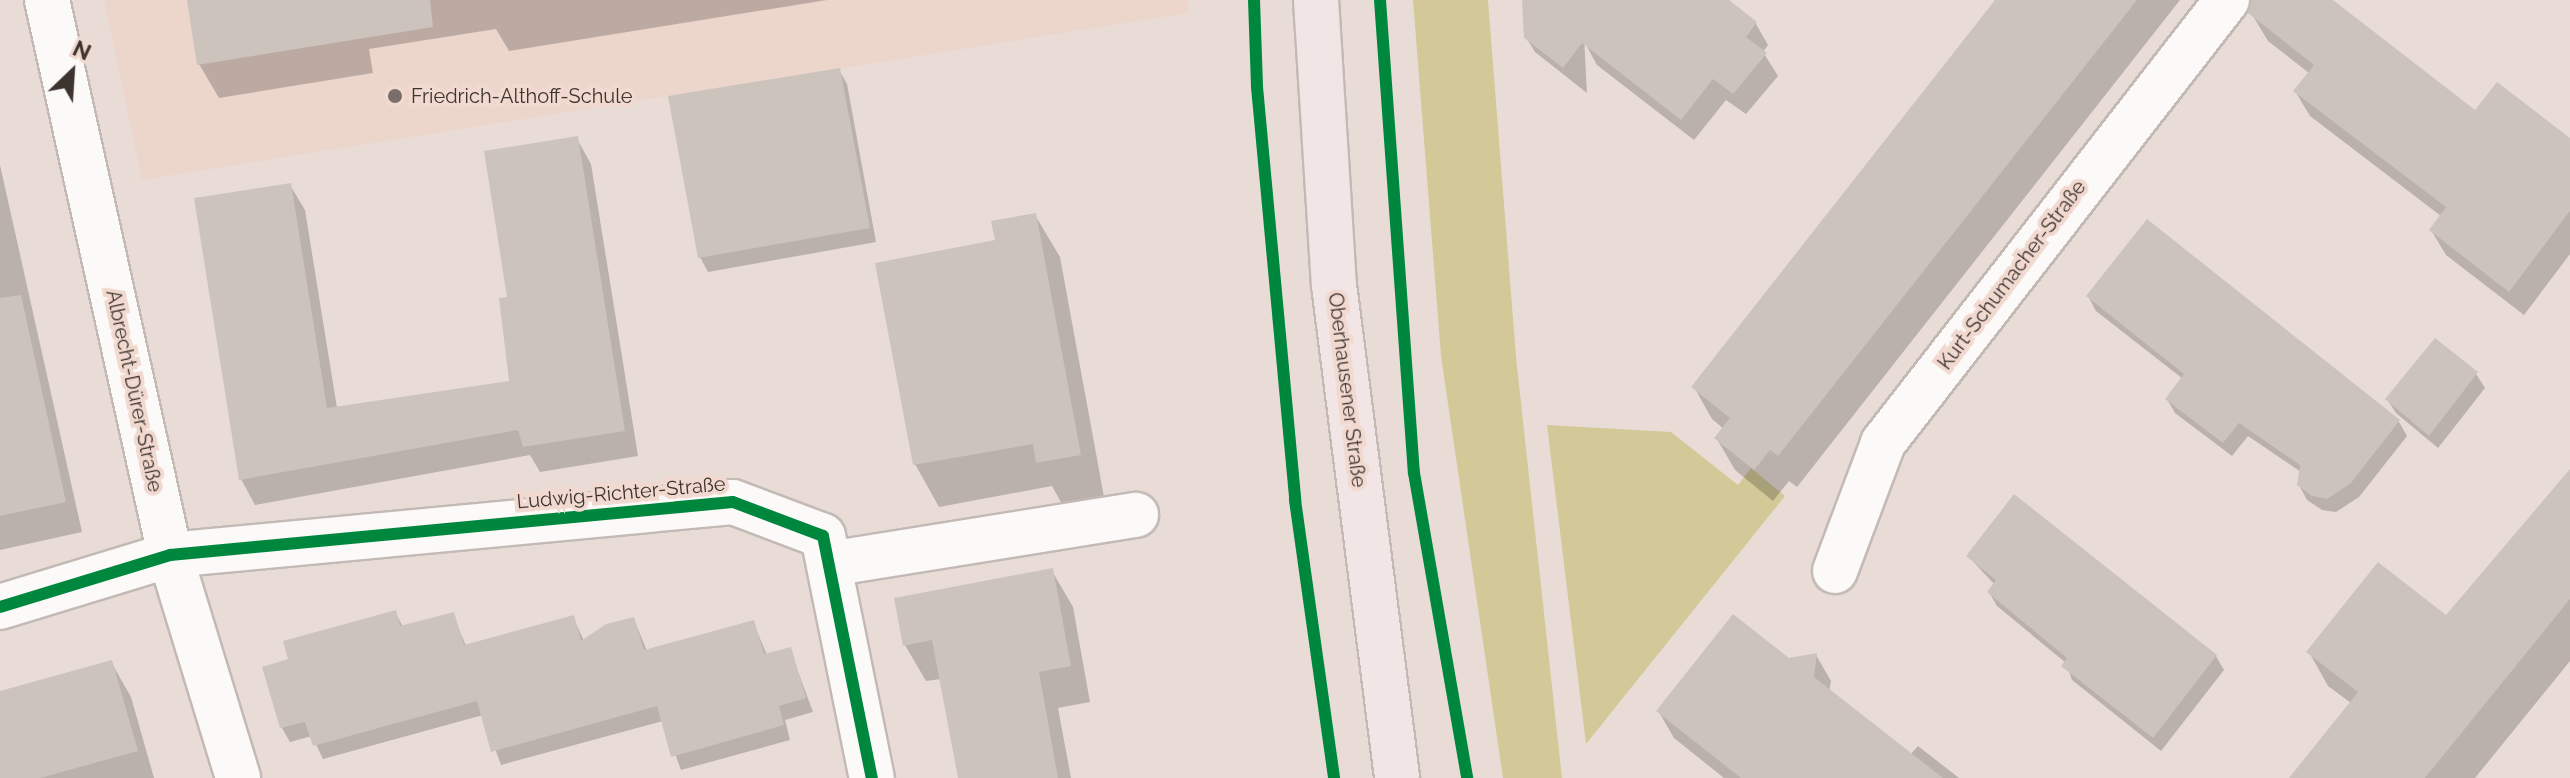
<!DOCTYPE html>
<meta charset="utf-8">
<style>
body{margin:0}
#map{position:relative;width:2570px;height:778px;overflow:hidden;background:#e9dcd7;font-family:Raleway,sans-serif}
div>[style]{position:absolute}
[style*='--x']{left:calc(var(--x)*1px);top:calc(var(--y)*1px);width:calc(var(--w)*1px);rotate:calc(var(--a)*1deg)}
.built>*{inset:0;background:#ecd5cb}
.green>*{inset:0;background:#d3c998}
.shadow>*{inset:0;background:#0003}
.building>*{inset:0;background:#ccc3bd}
.roads{filter:drop-shadow(2px 0 #c3b9b5) drop-shadow(-2px 0 #c3b9b5) drop-shadow(0 2px #c3b9b5) drop-shadow(0 -2px #c3b9b5)}
.minor>*{height:44px;margin:-22px;padding:0 22px;transform-origin:22px;border-radius:22px;background:#fcfaf9}
.major>*{height:44px;margin:-22px;padding:0 22px;transform-origin:22px;border-radius:22px;background:#f2e5e5}
.cycleway>*{height:12px;margin:-6px;padding:0 6px;transform-origin:6px;border-radius:6px;background:#00873e}
.dots>*{width:22px;height:22px;translate:-50% -50%;box-sizing:border-box;border:4px solid #f1d9cf;border-radius:50%}
span{translate:-50% -50%;white-space:nowrap;text-align:center;line-height:1.15;-webkit-text-stroke:8px #f1d9cf;paint-order:stroke}
.poi-label{font-size:20px;color:#3d3430}
.left{translate:0 -50%;text-align:left}
.street-label{font-size:20px;color:#3d3430}
.north{position:absolute;left:32px;top:32px;width:80px;height:80px;-webkit-text-stroke:6px #f1d9cf;paint-order:stroke;rotate:25deg;font-size:22px;font-weight:700;line-height:32px;text-align:center;color:#3d3430}
.north::after{content:'';display:block;margin:auto;width:28px;height:36px;background:#3d3430;clip-path:polygon(50% 0,100% 100%,50% 72%,0 100%)}
</style>
<div id="map">
<div class="built">
<i style="clip-path:polygon(104px 0,1188px 0,1188px 13px,142px 180px)"></i>
</div>
<div class="green">
<i style="clip-path:polygon(1413px 0,1488px 0,1516px 357px,1562px 778px,1503px 778px,1441px 356px)"></i>
<i style="clip-path:polygon(1547px 425px,1671px 432px,1738px 485px,1751px 468px,1785px 496px,1586px 744px)"></i>
</div>
<div class="shadow">
<i style="clip-path:polygon(189px 0,827px 0,509px 51px,496px 29px,369px 49px,373px 73px,219px 98px,199px 64px)"></i>
<i style="clip-path:polygon(1524px 0,1582px 0,1587px 93px,1535px 52px,1526px 37px)"></i>
<i style="clip-path:polygon(1619px 0,1726px 0,1756px 24px,1768px 45px,1763px 52px,1778px 76px,1746px 114px,1726px 100px,1694px 140px,1597px 65px,1585px 43px)"></i>
<i style="clip-path:polygon(1998px 0,2180px 0,1797px 487px,1789px 481px,1773px 501px,1735px 470px,1717px 439px,1724px 429px,1712px 419px,1694px 387px)"></i>
<i style="clip-path:polygon(2265px 0,2314px 0,2475px 113px,2570px 141px,2570px 254px,2524px 315px,2446px 255px,2431px 230px,2441px 216px,2310px 116px,2295px 91px,2309px 73px,2268px 41px,2253px 16px)"></i>
<i style="clip-path:polygon(839px 70px,847px 84px,876px 242px,708px 272px,700px 257px)"></i>
<i style="clip-path:polygon(577px 139px,591px 164px,638px 456px,540px 472px,530px 455px,255px 505px,241px 479px,290px 185px,305px 210px,337px 408px,511px 382px,509px 298px)"></i>
<i style="clip-path:polygon(0 165px,82px 532px,0 550px)"></i>
<i style="clip-path:polygon(1035px 215px,1060px 257px,1104px 497px,1062px 504px,1052px 486px,939px 507px,915px 464px,997px 242px)"></i>
<i style="clip-path:polygon(2147px 222px,2399px 422px,2407px 436px,2359px 497px,2336px 512px,2322px 510px,2307px 500px,2299px 485px,2301px 472px,2248px 436px,2232px 456px,2175px 413px,2167px 399px,2183px 379px,2096px 311px,2088px 296px)"></i>
<i style="clip-path:polygon(2476px 374px,2485px 388px,2438px 448px,2396px 413px,2387px 399px)"></i>
<i style="clip-path:polygon(2570px 499px,2570px 661px,2475px 778px,2292px 778px,2351px 703px,2328px 686px,2309px 652px,2447px 618px)"></i>
<i style="clip-path:polygon(1968px 556px,2216px 656px,2224px 670px,2161px 751px,2072px 680px,2066px 663px,1997px 606px,1989px 592px,1995px 585px)"></i>
<i style="clip-path:polygon(1052px 571px,1073px 607px,1090px 702px,1058px 708px,1071px 778px,960px 778px,941px 679px,926px 681px,905px 645px)"></i>
<i style="clip-path:polygon(395px 612px,403px 627px,453px 615px,466px 646px,573px 617px,584px 641px,634px 619px,647px 651px,753px 622px,767px 655px,790px 650px,813px 712px,785px 720px,790px 740px,681px 770px,663px 721px,501px 765px,483px 715px,323px 759px,312px 736px,290px 742px,282px 728px,291px 661px)"></i>
<i style="clip-path:polygon(1816px 655px,1831px 681px,1829px 692px,1910px 755px,1918px 746px,1959px 778px,1724px 778px,1674px 738px,1659px 712px,1788px 660px)"></i>
<i style="clip-path:polygon(111px 662px,131px 697px,154px 778px,0 778px,0 693px)"></i>
</div>
<div class="building">
<i style="clip-path:polygon(187px 0,430px 0,433px 27px,197px 65px)"></i>
<i style="clip-path:polygon(1522px 0,1729px 0,1757px 22px,1746px 37px,1767px 53px,1733px 94px,1713px 79px,1681px 120px,1582px 43px,1563px 68px,1524px 38px)"></i>
<i style="clip-path:polygon(1995px 0,2137px 0,1778px 456px,1770px 450px,1754px 470px,1714px 438px,1730px 418px,1691px 387px)"></i>
<i style="clip-path:polygon(2251px 0,2333px 0,2475px 110px,2497px 82px,2570px 138px,2570px 211px,2509px 292px,2429px 230px,2446px 207px,2293px 91px,2314px 65px,2248px 13px)"></i>
<i style="clip-path:polygon(840px 68px,870px 228px,698px 258px,668px 96px)"></i>
<i style="clip-path:polygon(578px 136px,625px 431px,523px 447px,518px 430px,239px 480px,194px 198px,291px 183px,327px 408px,509px 381px,499px 298px,507px 297px,484px 151px)"></i>
<i style="clip-path:polygon(1036px 213px,1081px 455px,1036px 463px,1033px 444px,913px 465px,875px 263px,995px 240px,991px 221px)"></i>
<i style="clip-path:polygon(2147px 219px,2400px 420px,2351px 483px,2327px 499px,2312px 496px,2297px 485px,2300px 465px,2239px 423px,2223px 443px,2165px 399px,2184px 374px,2086px 296px)"></i>
<i style="clip-path:polygon(21px 295px,66px 502px,0 516px,0 298px)"></i>
<i style="clip-path:polygon(2435px 338px,2478px 372px,2429px 436px,2385px 399px)"></i>
<i style="clip-path:polygon(2570px 469px,2570px 599px,2425px 778px,2289px 778px,2358px 692px,2306px 652px,2378px 562px,2446px 615px)"></i>
<i style="clip-path:polygon(2014px 494px,2217px 655px,2153px 738px,2061px 666px,2067px 658px,1987px 592px,1996px 580px,1966px 556px)"></i>
<i style="clip-path:polygon(1053px 568px,1071px 666px,1039px 672px,1058px 778px,958px 778px,932px 640px,903px 646px,894px 598px)"></i>
<i style="clip-path:polygon(396px 610px,400px 626px,454px 612px,464px 645px,574px 615px,581px 641px,606px 624px,634px 617px,644px 650px,754px 620px,764px 654px,791px 647px,806px 698px,779px 706px,784px 725px,671px 757px,657px 706px,491px 752px,477px 701px,313px 746px,305px 722px,280px 728px,262px 667px,288px 659px,283px 641px)"></i>
<i style="clip-path:polygon(1733px 614px,1789px 658px,1817px 653px,1814px 677px,1943px 778px,1741px 778px,1656px 711px)"></i>
<i style="clip-path:polygon(112px 660px,138px 751px,40px 778px,0 778px,0 691px)"></i>
</div>
<div class="roads">
<div class="minor">
<i style="--x:47;--y:0;--w:568;--a:77.5"></i>
<i style="--x:170;--y:555;--w:233;--a:73"></i>
<i style="--x:829;--y:564;--w:311;--a:-9.1"></i>
<i style="--x:1835;--y:571;--w:137;--a:-69.4"></i>
<i style="--x:1883;--y:443;--w:561;--a:-52.17"></i>
<i style="--x:0;--y:607;--w:178;--a:-17"></i>
<i style="--x:170;--y:555;--w:565;--a:-5.38"></i>
<i style="--x:733;--y:502;--w:96;--a:20.7"></i>
<i style="--x:823;--y:536;--w:247;--a:78.6"></i>
</div>
<div class="major">
<i style="--x:1316;--y:0;--w:286;--a:86.4"></i>
<i style="--x:1334;--y:285;--w:497;--a:82.7"></i>
</div>
</div>
<div class="cycleway">
<i style="--x:1254;--y:0;--w:87;--a:88"></i>
<i style="--x:1257;--y:87;--w:415;--a:84.7"></i>
<i style="--x:1295;--y:500;--w:281;--a:82"></i>
<i style="--x:1380;--y:0;--w:474;--a:85.9"></i>
<i style="--x:1414;--y:473;--w:310;--a:80.1"></i>
<i style="--x:0;--y:607;--w:178;--a:-17"></i>
<i style="--x:170;--y:555;--w:565;--a:-5.38"></i>
<i style="--x:733;--y:502;--w:96;--a:20.7"></i>
<i style="--x:823;--y:536;--w:247;--a:78.6"></i>
</div>
<div class="dots">
<i style="left:395px;top:96px;background:#796f6a"></i>
</div>
<div class="poi-label">
<span class="left" style="left:411px;top:96px">Friedrich-Althoff-Schule</span>
</div>
<div class="street-label">
<span style="left:2012px;top:275px;rotate:-53deg">Kurt-Schumacher-Straße</span>
<span style="left:1347px;top:390px;rotate:83deg">Oberhausener Straße</span>
<span style="left:134px;top:391px;rotate:78deg">Albrecht-Dürer-Straße</span>
<span style="left:621px;top:493px;rotate:-5deg">Ludwig-Richter-Straße</span>
</div>
<div class="north">N</div>
</div>
